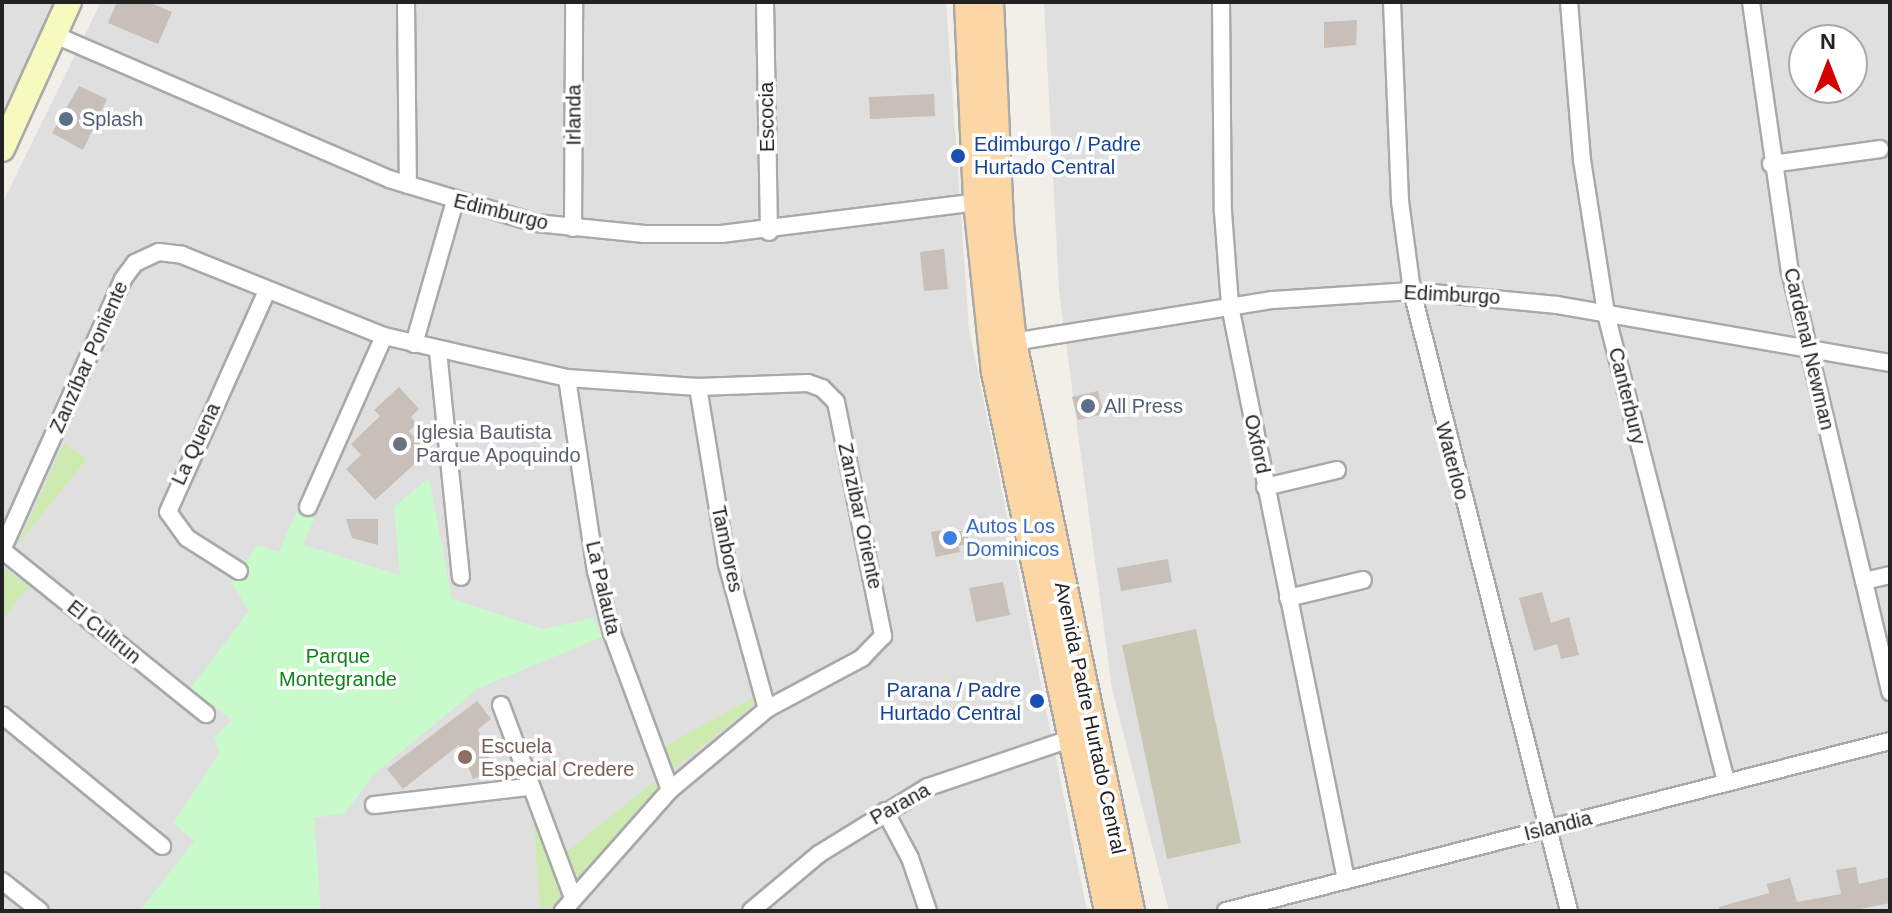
<!DOCTYPE html>
<meta charset="utf-8">
<style>
body{margin:0}
#map{position:relative;width:1892px;height:913px;overflow:hidden;background:#f2efe9;font-family:Helvetica,sans-serif}
div>[style]{position:absolute}
[style*='--x']{left:calc(var(--x)*1px);top:calc(var(--y)*1px);width:calc(var(--w)*1px);rotate:calc(var(--a)*1deg)}
.residential>*{inset:0;background:#e0dfdf}
.construction>*{inset:0;background:#c7c7b4}
.grass>*{inset:0;background:#cdebb0}
.park>*{inset:0;background:#c8facc}
.building>*{inset:0;background:#c7bfb8}
.roads{filter:drop-shadow(2px 0 #a9a9a9) drop-shadow(-2px 0 #a9a9a9) drop-shadow(0 2px #a9a9a9) drop-shadow(0 -2px #a9a9a9)}
.minor>*{height:16px;margin:-8px;padding:0 8px;transform-origin:8px;border-radius:8px;background:#fff}
.secondary>*{height:24px;margin:-12px;padding:0 12px;transform-origin:12px;border-radius:12px;background:#f7fabf}
.primary>*{height:26px;margin:-13px;padding:0 13px;transform-origin:13px;border-radius:13px;background:#fcd6a4}
.dots>*{width:22px;height:22px;translate:-50% -50%;box-sizing:border-box;border:4px solid #fff;border-radius:50%}
span{translate:-50% -50%;white-space:nowrap;text-align:center;line-height:1.15;-webkit-text-stroke:7px #fff;paint-order:stroke}
.street-label{font-size:20px;color:#222}
.service-label{font-size:20px;color:#4e5e75}
.left{translate:0 -50%;text-align:left}
.transit-label{font-size:20px;color:#164399}
.right{translate:-100% -50%;text-align:right}
.worship-label{font-size:20px;color:#5b616d}
.shop-label{font-size:20px;color:#366cbe}
.park-label{font-size:20px;color:#0c8416}
.education-label{font-size:20px;color:#785e54}
.frame{position:absolute;inset:0;border:4px solid #222;pointer-events:none}
.north{position:absolute;left:1788px;top:24px;width:80px;height:80px;box-sizing:border-box;background:#fff;border:2px solid #a7a7a7;border-radius:50%;rotate:0deg;font-size:22px;font-weight:700;line-height:32px;text-align:center;color:#222}
.north::after{content:'';display:block;margin:auto;width:28px;height:36px;background:#d40000;clip-path:polygon(50% 0,100% 100%,50% 72%,0 100%)}
</style>
<div id="map">
<div class="residential">
<i style="clip-path:polygon(2px 2px,54px 2px,2px 116px)"></i>
<i style="clip-path:polygon(101px 2px,946px 2px,969px 329px,1087px 911px,2px 911px,2px 204px)"></i>
<i style="clip-path:polygon(evenodd,1044px 2px,1890px 2px,1890px 911px,1169px 911px,1112px 689px,1059px 290px,1044px 2px,1804px 40px,1852px 40px,1852px 88px,1804px 88px,1804px 40px)"></i>
</div>
<div class="construction">
<i style="clip-path:polygon(1196px 629px,1241px 843px,1167px 859px,1122px 645px)"></i>
</div>
<div class="grass">
<i style="clip-path:polygon(64px 443px,87px 459px,17px 546px)"></i>
<i style="clip-path:polygon(6px 570px,29px 586px,2px 620px,2px 578px)"></i>
<i style="clip-path:polygon(754px 697px,755px 704px,671px 771px,663px 747px)"></i>
<i style="clip-path:polygon(654px 782px,658px 787px,578px 878px,565px 853px)"></i>
<i style="clip-path:polygon(533px 812px,567px 900px,557px 907px,540px 908px)"></i>
</div>
<div class="park">
<i style="clip-path:polygon(429px 478px,452px 599px,543px 629px,593px 618px,602px 637px,477px 689px,373px 775px,345px 813px,314px 818px,321px 911px,140px 911px,194px 841px,173px 823px,220px 752px,214px 738px,232px 720px,191px 688px,249px 611px,231px 582px,239px 571px,257px 545px,279px 552px,300px 504px,317px 512px,303px 545px,400px 575px,394px 507px)"></i>
</div>
<div class="building">
<i style="clip-path:polygon(117px 2px,148px 2px,172px 12px,158px 44px,108px 23px)"></i>
<i style="clip-path:polygon(1357px 20px,1356px 45px,1324px 48px,1324px 22px)"></i>
<i style="clip-path:polygon(79px 86px,107px 99px,83px 150px,52px 133px)"></i>
<i style="clip-path:polygon(934px 94px,935px 116px,870px 119px,869px 97px)"></i>
<i style="clip-path:polygon(944px 249px,948px 289px,924px 291px,920px 252px)"></i>
<i style="clip-path:polygon(399px 387px,419px 409px,411px 417px,417px 424px,409px 431px,428px 452px,375px 500px,346px 469px,361px 455px,351px 444px,380px 416px,374px 410px)"></i>
<i style="clip-path:polygon(1098px 391px,1104px 414px,1078px 420px,1072px 397px)"></i>
<i style="clip-path:polygon(346px 519px,378px 519px,378px 545px,352px 538px)"></i>
<i style="clip-path:polygon(949px 529px,950px 533px,967px 530px,969px 544px,958px 546px,960px 552px,936px 557px,931px 532px)"></i>
<i style="clip-path:polygon(1168px 559px,1172px 582px,1121px 591px,1117px 568px)"></i>
<i style="clip-path:polygon(1003px 582px,1010px 615px,976px 622px,969px 588px)"></i>
<i style="clip-path:polygon(1542px 592px,1551px 623px,1569px 617px,1579px 655px,1561px 659px,1557px 644px,1534px 651px,1519px 598px)"></i>
<i style="clip-path:polygon(477px 701px,491px 719px,478px 729px,494px 771px,473px 779px,459px 745px,403px 789px,387px 769px)"></i>
<i style="clip-path:polygon(1856px 867px,1859px 884px,1890px 877px,1890px 903px,1850px 911px,1720px 911px,1719px 907px,1769px 893px,1767px 884px,1790px 878px,1797px 902px,1841px 894px,1836px 870px)"></i>
</div>
<div class="roads">
<div class="minor">
<i style="--x:406;--y:2;--w:183;--a:89.4"></i>
<i style="--x:765;--y:2;--w:230;--a:89"></i>
<i style="--x:1221;--y:2;--w:210;--a:89.5"></i>
<i style="--x:1223;--y:212;--w:94;--a:85.7"></i>
<i style="--x:1230;--y:306;--w:586;--a:78.57"></i>
<i style="--x:1392;--y:2;--w:199;--a:87.7"></i>
<i style="--x:1400;--y:201;--w:91;--a:82.4"></i>
<i style="--x:1412;--y:291;--w:640;--a:75.79"></i>
<i style="--x:1569;--y:2;--w:159;--a:85.3"></i>
<i style="--x:1582;--y:160;--w:156;--a:81.1"></i>
<i style="--x:1606;--y:314;--w:484;--a:75.6"></i>
<i style="--x:1751;--y:2;--w:272;--a:81.8"></i>
<i style="--x:1790;--y:271;--w:433;--a:76.6"></i>
<i style="--x:55;--y:35;--w:364;--a:23.3"></i>
<i style="--x:389;--y:179;--w:153;--a:16.7"></i>
<i style="--x:536;--y:223;--w:109;--a:5.8"></i>
<i style="--x:644;--y:234;--w:77;--a:0"></i>
<i style="--x:721;--y:234;--w:258;--a:-7.1"></i>
<i style="--x:1771;--y:164;--w:110;--a:-7.8"></i>
<i style="--x:573;--y:228;--w:226;--a:-89.7"></i>
<i style="--x:1013;--y:342;--w:263;--a:-9.2"></i>
<i style="--x:1273;--y:300;--w:139;--a:-3.7"></i>
<i style="--x:1412;--y:291;--w:146;--a:5.5"></i>
<i style="--x:1557;--y:305;--w:338;--a:9.9"></i>
<i style="--x:414;--y:344;--w:149;--a:-74"></i>
<i style="--x:438;--y:351;--w:227;--a:84.2"></i>
<i style="--x:567;--y:378;--w:195;--a:81.5"></i>
<i style="--x:596;--y:571;--w:64;--a:75.5"></i>
<i style="--x:612;--y:633;--w:167;--a:69.7"></i>
<i style="--x:698;--y:387;--w:179;--a:80.7"></i>
<i style="--x:727;--y:564;--w:150;--a:74.6"></i>
<i style="--x:1265;--y:487;--w:74;--a:-13.3"></i>
<i style="--x:308;--y:507;--w:187;--a:-66"></i>
<i style="--x:2;--y:550;--w:297;--a:-65.9"></i>
<i style="--x:123;--y:279;--w:20;--a:-53"></i>
<i style="--x:135;--y:263;--w:26;--a:-25"></i>
<i style="--x:159;--y:252;--w:23;--a:7"></i>
<i style="--x:182;--y:255;--w:218;--a:21.9"></i>
<i style="--x:384;--y:336;--w:188;--a:12.9"></i>
<i style="--x:567;--y:378;--w:131;--a:3.9"></i>
<i style="--x:698;--y:387;--w:110;--a:-2.1"></i>
<i style="--x:808;--y:383;--w:15;--a:20"></i>
<i style="--x:822;--y:388;--w:20;--a:45"></i>
<i style="--x:836;--y:402;--w:239;--a:78.6"></i>
<i style="--x:883;--y:636;--w:30;--a:134"></i>
<i style="--x:862;--y:658;--w:108;--a:151.8"></i>
<i style="--x:767;--y:709;--w:126;--a:140.1"></i>
<i style="--x:670;--y:790;--w:162;--a:131.5"></i>
<i style="--x:2;--y:550;--w:262;--a:38.8"></i>
<i style="--x:239;--y:571;--w:62;--a:-147.6"></i>
<i style="--x:187;--y:538;--w:32;--a:-126"></i>
<i style="--x:168;--y:512;--w:240;--a:-65.9"></i>
<i style="--x:1864;--y:581;--w:27;--a:-13"></i>
<i style="--x:1288;--y:598;--w:77;--a:-13.5"></i>
<i style="--x:501;--y:705;--w:206;--a:69.5"></i>
<i style="--x:2;--y:715;--w:207;--a:39.3"></i>
<i style="--x:374;--y:805;--w:155;--a:-6.7"></i>
<i style="--x:885;--y:811;--w:53;--a:62"></i>
<i style="--x:910;--y:858;--w:56;--a:71.2"></i>
<i style="--x:2;--y:881;--w:48;--a:38.3"></i>
<i style="--x:751;--y:911;--w:89;--a:-40"></i>
<i style="--x:819;--y:854;--w:128;--a:-31.6"></i>
<i style="--x:928;--y:787;--w:150;--a:-18.7"></i>
<i style="--x:1226;--y:911;--w:685;--a:-14.36"></i>
</div>
<div class="secondary">
<i style="--x:2;--y:149;--w:162;--a:-65.5"></i>
</div>
<div class="primary">
<i style="--x:968;--y:2;--w:200;--a:87.4"></i>
<i style="--x:977;--y:202;--w:171;--a:84"></i>
<i style="--x:995;--y:372;--w:551;--a:78.16"></i>
<i style="--x:990;--y:2;--w:224;--a:87.4"></i>
<i style="--x:1000;--y:226;--w:117;--a:83.6"></i>
<i style="--x:1013;--y:342;--w:581;--a:78.28"></i>
</div>
</div>
<div class="dots">
<i style="left:66px;top:119px;background:#5c6f8a"></i>
<i style="left:958px;top:156px;background:#1a4fb4"></i>
<i style="left:1088px;top:406px;background:#5c6f8a"></i>
<i style="left:400px;top:444px;background:#6b7280"></i>
<i style="left:950px;top:538px;background:#3f7fe0"></i>
<i style="left:1037px;top:701px;background:#1a4fb4"></i>
<i style="left:465px;top:757px;background:#8d6e63"></i>
</div>
<div class="street-label">
<span style="left:574px;top:115px;rotate:-90deg">Irlanda</span>
<span style="left:767px;top:117px;rotate:-91deg">Escocia</span>
<span style="left:501px;top:212px;rotate:14deg">Edimburgo</span>
<span style="left:1452px;top:295px;rotate:3deg">Edimburgo</span>
<span style="left:1809px;top:349px;rotate:77deg">Cardenal Newman</span>
<span style="left:89px;top:357px;rotate:-66deg">Zanzíbar Poniente</span>
<span style="left:1627px;top:396px;rotate:76deg">Canterbury</span>
<span style="left:196px;top:444px;rotate:-65deg">La Quena</span>
<span style="left:1257px;top:444px;rotate:78deg">Oxford</span>
<span style="left:1452px;top:461px;rotate:75deg">Waterloo</span>
<span style="left:860px;top:516px;rotate:78deg">Zanzibar Oriente</span>
<span style="left:727px;top:549px;rotate:78deg">Tambores</span>
<span style="left:603px;top:588px;rotate:77deg">La Palauta</span>
<span style="left:104px;top:632px;rotate:39deg">El Cultrun</span>
<span style="left:1090px;top:718px;rotate:78deg">Avenida Padre Hurtado Central</span>
<span style="left:900px;top:804px;rotate:-29deg">Parana</span>
<span style="left:1558px;top:826px;rotate:-14deg">Islandia</span>
</div>
<div class="service-label">
<span class="left" style="left:82px;top:119px">Splash</span>
<span class="left" style="left:1104px;top:406px">All Press</span>
</div>
<div class="transit-label">
<span class="left" style="left:974px;top:156px">Edimburgo / Padre<br>Hurtado Central</span>
<span class="right" style="left:1021px;top:702px">Parana / Padre<br>Hurtado Central</span>
</div>
<div class="worship-label">
<span class="left" style="left:416px;top:444px">Iglesia Bautista<br>Parque Apoquindo</span>
</div>
<div class="shop-label">
<span class="left" style="left:966px;top:538px">Autos Los<br>Dominicos</span>
</div>
<div class="park-label">
<span style="left:338px;top:668px">Parque<br>Montegrande</span>
</div>
<div class="education-label">
<span class="left" style="left:481px;top:758px">Escuela<br>Especial Credere</span>
</div>
<div class="frame"></div>
<div class="north">N</div>
</div>
